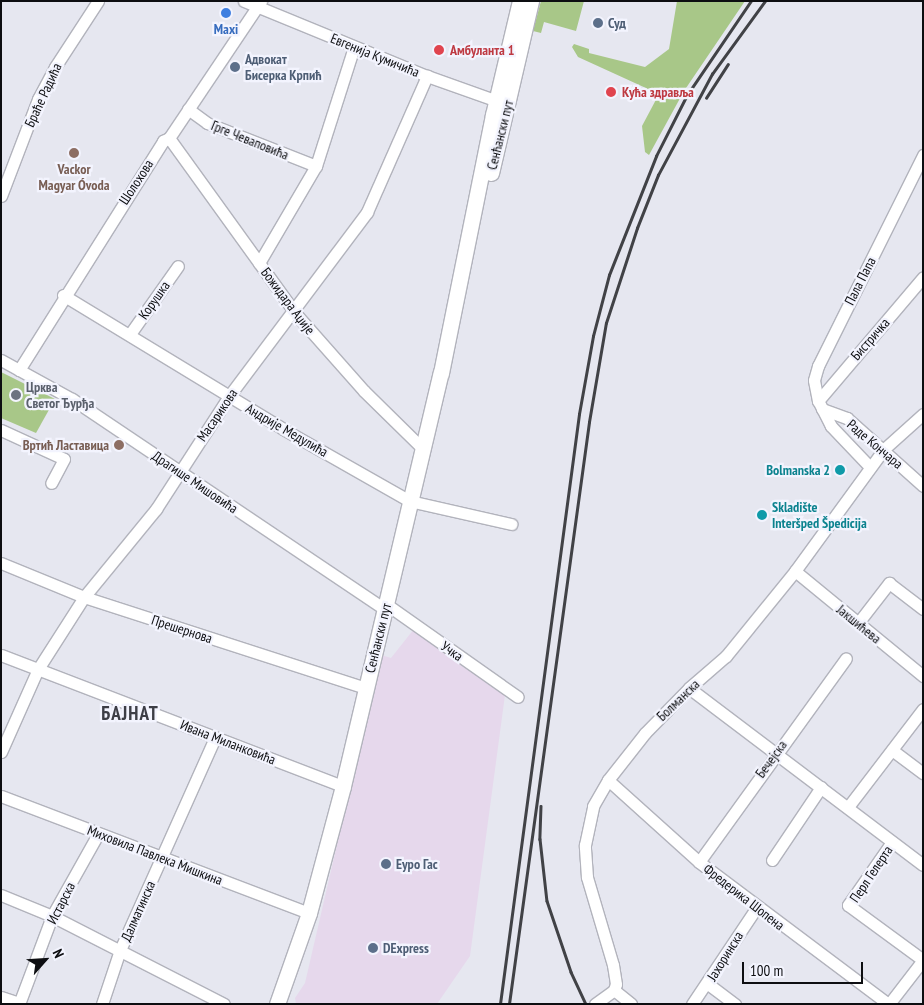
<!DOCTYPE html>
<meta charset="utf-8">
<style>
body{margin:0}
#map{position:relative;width:924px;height:1005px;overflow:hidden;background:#e6e7f0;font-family:"PT Sans Narrow",sans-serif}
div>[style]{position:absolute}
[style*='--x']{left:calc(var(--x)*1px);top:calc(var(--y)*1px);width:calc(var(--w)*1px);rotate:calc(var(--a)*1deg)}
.industrial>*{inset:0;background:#e6d8ec}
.green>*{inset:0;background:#a8c788}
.roads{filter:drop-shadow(1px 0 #b2b3bc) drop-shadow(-1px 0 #b2b3bc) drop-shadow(0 1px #b2b3bc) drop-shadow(0 -1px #b2b3bc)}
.minor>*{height:11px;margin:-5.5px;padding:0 5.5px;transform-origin:5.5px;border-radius:5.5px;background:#fff}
.major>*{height:15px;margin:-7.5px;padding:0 7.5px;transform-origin:7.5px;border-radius:7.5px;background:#fff}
.rail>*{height:2.5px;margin:-1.25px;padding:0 1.25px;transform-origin:1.25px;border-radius:1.25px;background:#414246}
.dots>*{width:14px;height:14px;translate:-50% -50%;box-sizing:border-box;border:2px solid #f3f4fe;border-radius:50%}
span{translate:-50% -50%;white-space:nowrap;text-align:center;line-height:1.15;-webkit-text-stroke:4.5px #f3f4fe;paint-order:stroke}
.service-label{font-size:14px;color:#4e5e75;font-weight:700}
.left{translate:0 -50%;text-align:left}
.shop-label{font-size:14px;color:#366cbe;font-weight:700}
.health-label{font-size:14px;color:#be3a42;font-weight:700}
.street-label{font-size:14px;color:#0d0e11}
.education-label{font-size:14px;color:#785e54;font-weight:700}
.right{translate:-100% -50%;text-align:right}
.worship-label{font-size:14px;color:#5b616d;font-weight:700}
.culture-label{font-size:14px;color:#0d838f;font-weight:700}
.district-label{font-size:19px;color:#3d3e46;font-weight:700;letter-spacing:1px}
.frame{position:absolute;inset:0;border:2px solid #0d0e11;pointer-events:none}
.north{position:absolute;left:20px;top:935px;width:50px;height:50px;-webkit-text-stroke:4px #f3f4fe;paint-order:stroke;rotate:64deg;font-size:14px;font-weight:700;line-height:20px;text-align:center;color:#0d0e11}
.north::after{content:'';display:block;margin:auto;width:18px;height:22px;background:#0d0e11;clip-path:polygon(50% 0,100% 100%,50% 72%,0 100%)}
.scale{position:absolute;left:742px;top:962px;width:121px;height:22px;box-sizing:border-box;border:2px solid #0d0e11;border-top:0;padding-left:6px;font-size:15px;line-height:18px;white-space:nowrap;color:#0d0e11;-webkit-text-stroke:4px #f3f4fe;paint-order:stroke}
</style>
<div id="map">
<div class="industrial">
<i style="clip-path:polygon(414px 629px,505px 695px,470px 956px,437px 1004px,296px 1004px,295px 998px,305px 983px,381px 655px,391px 658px)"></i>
</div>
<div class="green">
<i style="clip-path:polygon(541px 1px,584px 1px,576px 31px,544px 22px,541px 33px,533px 31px)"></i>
<i style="clip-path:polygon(677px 1px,745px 1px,684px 91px,649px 155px,645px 152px,642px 126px,659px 94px,578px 57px,572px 47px,574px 44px,589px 49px,589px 53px,645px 67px,669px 49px)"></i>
<i style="clip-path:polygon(1px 372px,55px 399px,36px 433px,1px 418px)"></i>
</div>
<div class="roads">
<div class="minor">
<i style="--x:244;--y:1;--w:198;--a:22.3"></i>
<i style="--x:427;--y:76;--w:81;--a:19.6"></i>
<i style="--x:188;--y:109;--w:24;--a:36"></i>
<i style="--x:207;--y:123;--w:117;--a:21.5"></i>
<i style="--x:169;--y:138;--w:216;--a:54.2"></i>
<i style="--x:295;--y:313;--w:104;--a:48.5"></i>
<i style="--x:364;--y:391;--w:83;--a:44.5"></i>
<i style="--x:1;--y:196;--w:104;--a:-69.1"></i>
<i style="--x:38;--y:99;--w:36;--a:-62"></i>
<i style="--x:55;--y:67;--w:79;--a:-56.9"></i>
<i style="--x:259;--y:263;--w:113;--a:-59.6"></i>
<i style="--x:316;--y:166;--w:125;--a:-72.3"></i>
<i style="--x:63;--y:295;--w:258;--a:31.3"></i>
<i style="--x:283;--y:429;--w:146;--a:29.6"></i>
<i style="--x:410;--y:501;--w:104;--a:12.8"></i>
<i style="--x:130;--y:334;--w:83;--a:-54.8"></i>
<i style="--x:1;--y:360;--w:81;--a:28.8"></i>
<i style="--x:72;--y:399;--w:377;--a:33.9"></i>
<i style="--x:19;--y:370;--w:271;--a:-57.8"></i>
<i style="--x:163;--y:141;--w:7;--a:-27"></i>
<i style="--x:169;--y:138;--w:165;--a:-56.1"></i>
<i style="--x:818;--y:401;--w:162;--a:-49.7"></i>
<i style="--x:822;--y:409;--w:27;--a:20"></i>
<i style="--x:847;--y:418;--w:102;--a:41.8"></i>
<i style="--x:1;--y:430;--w:69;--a:24.7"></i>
<i style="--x:64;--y:459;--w:27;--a:118"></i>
<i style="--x:870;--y:467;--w:57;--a:-133.6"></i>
<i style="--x:831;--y:426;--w:28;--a:-117"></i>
<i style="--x:818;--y:401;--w:21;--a:-101"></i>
<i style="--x:814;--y:380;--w:15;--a:-74"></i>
<i style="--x:818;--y:366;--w:236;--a:-63.5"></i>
<i style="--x:1;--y:563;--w:90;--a:22.3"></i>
<i style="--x:84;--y:597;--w:296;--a:17.9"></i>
<i style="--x:795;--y:571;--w:166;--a:39.4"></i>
<i style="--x:386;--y:604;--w:161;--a:35.2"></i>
<i style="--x:858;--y:623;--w:51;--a:-52.2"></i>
<i style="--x:889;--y:583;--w:43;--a:37.4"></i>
<i style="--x:1;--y:655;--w:366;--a:21"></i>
<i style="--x:689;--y:688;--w:293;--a:37.1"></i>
<i style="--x:892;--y:750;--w:39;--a:37"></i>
<i style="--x:1;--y:752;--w:91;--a:-66"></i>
<i style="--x:38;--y:669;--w:85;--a:-57.4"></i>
<i style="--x:84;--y:597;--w:114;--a:-50.7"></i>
<i style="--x:156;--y:509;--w:135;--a:-57.1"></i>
<i style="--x:229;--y:396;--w:230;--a:-53.1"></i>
<i style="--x:367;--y:212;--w:149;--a:-66.2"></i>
<i style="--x:608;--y:780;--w:122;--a:42"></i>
<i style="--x:699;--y:862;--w:236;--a:36.9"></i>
<i style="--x:1;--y:796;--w:329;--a:20.8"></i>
<i style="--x:848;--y:807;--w:123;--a:-52.6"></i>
<i style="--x:892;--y:842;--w:77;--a:124.9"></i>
<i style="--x:848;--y:905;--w:93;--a:36.3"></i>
<i style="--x:772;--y:860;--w:88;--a:-56.1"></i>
<i style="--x:699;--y:862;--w:251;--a:-54.2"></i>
<i style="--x:1;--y:895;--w:55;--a:22.4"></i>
<i style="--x:52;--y:916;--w:193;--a:27.1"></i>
<i style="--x:708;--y:984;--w:34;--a:37"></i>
<i style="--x:614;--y:990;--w:6;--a:-72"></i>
<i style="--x:616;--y:984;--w:19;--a:-99"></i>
<i style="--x:613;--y:965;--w:92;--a:-106.5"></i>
<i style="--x:587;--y:877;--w:32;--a:-94"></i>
<i style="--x:585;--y:845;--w:40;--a:-78"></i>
<i style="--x:593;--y:806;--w:30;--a:-60"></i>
<i style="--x:608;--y:780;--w:60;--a:-51.8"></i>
<i style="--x:645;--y:733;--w:63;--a:-45.6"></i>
<i style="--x:689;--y:688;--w:49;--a:-40.9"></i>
<i style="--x:726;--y:656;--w:109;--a:-50.9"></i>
<i style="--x:795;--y:571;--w:151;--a:-53.9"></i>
<i style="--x:884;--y:449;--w:52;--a:-41.9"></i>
<i style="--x:614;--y:990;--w:22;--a:39"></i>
<i style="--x:1;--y:997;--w:19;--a:18"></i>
<i style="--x:19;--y:1004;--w:94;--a:-69.4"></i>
<i style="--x:52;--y:916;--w:94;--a:-60.7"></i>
<i style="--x:102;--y:1004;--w:57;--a:-71.6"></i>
<i style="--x:120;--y:950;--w:232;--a:-65.9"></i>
<i style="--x:595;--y:1004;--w:24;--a:-36"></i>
<i style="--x:692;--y:1004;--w:117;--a:-56.2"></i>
<i style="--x:889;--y:1004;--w:56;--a:-52.3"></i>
</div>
<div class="major">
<i style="--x:491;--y:173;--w:177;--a:-76.9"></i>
<i style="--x:277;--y:1004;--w:96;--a:-70.6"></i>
<i style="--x:309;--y:913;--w:131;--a:-75"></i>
<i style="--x:343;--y:786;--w:424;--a:-76.7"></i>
<i style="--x:441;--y:373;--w:263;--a:-78.6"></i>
<i style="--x:493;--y:115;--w:117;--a:-76.7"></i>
</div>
</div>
<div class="rail">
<i style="--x:706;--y:98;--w:40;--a:-57.1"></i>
<i style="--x:541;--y:806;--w:33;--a:92"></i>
<i style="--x:540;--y:839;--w:62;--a:83.6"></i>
<i style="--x:547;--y:901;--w:75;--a:71.3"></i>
<i style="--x:571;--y:972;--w:35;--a:65"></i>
<i style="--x:500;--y:1004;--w:595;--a:-82.37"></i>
<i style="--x:579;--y:414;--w:79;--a:-79.8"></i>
<i style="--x:593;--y:336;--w:63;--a:-75.3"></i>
<i style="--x:609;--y:275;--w:128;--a:-68.4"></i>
<i style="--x:656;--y:156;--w:68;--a:-63.1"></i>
<i style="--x:687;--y:95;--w:114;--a:-55.8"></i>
<i style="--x:509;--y:1004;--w:587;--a:-82.17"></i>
<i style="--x:589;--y:422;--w:100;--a:-80.3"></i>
<i style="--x:606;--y:323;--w:100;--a:-71.9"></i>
<i style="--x:637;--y:228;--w:57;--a:-68.4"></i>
<i style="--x:658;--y:175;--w:115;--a:-61.9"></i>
<i style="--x:712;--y:74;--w:90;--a:-54"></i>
</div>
<div class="dots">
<i style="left:226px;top:13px;background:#3f7fe0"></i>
<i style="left:598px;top:23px;background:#5c6f8a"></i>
<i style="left:439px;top:50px;background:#e0444e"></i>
<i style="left:235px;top:67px;background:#5c6f8a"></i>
<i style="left:611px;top:92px;background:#e0444e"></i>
<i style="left:74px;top:153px;background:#8d6e63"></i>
<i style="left:16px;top:395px;background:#6b7280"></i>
<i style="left:119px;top:445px;background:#8d6e63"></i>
<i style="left:840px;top:470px;background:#0f9aa8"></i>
<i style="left:762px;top:515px;background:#0f9aa8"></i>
<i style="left:386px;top:864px;background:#5c6f8a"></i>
<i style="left:373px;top:948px;background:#5c6f8a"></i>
</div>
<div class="service-label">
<span class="left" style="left:608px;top:23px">Суд</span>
<span class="left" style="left:245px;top:67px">Адвокат<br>Бисерка Крпић</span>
<span class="left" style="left:396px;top:864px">Еуро Гас</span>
<span class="left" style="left:383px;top:948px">DExpress</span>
</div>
<div class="shop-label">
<span style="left:226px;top:29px">Maxi</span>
</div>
<div class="health-label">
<span class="left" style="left:450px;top:50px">Амбуланта 1</span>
<span class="left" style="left:622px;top:92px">Кућа здравља</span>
</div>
<div class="street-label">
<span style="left:375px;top:55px;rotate:22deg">Евгенија Кумичића</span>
<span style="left:43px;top:95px;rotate:-65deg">Браће Радића</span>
<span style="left:500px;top:135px;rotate:-76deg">Сенћански пут</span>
<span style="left:250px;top:140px;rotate:22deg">Грге Чеваповића</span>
<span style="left:136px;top:182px;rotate:-57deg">Шолохова</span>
<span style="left:860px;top:281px;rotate:-63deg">Пала Папа</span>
<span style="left:154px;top:300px;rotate:-55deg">Корушка</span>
<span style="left:288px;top:301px;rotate:53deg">Божидара Аџије</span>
<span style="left:870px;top:339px;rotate:-49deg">Бистричка</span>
<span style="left:217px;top:415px;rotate:-56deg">Масарикова</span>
<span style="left:287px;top:430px;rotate:30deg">Андрије Медулића</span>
<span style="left:875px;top:444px;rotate:40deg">Раде Кончара</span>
<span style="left:195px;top:482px;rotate:34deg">Драгише Мишовића</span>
<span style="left:859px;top:624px;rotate:39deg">Јакшићева</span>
<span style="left:182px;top:629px;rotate:18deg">Прешернова</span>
<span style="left:378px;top:638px;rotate:-76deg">Сенћански пут</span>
<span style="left:452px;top:651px;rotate:35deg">Учка</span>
<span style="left:678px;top:700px;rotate:-44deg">Болманска</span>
<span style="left:228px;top:742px;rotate:21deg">Ивана Миланковића</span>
<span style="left:771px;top:759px;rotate:-54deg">Бечејска</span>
<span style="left:155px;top:855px;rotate:21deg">Миховила Павлека Мишкина</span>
<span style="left:871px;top:874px;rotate:-56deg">Перл Гелерта</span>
<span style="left:744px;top:897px;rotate:38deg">Фредерика Шопена</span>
<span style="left:61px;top:903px;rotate:-63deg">Истарска</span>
<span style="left:138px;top:911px;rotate:-66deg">Далматинска</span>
<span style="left:725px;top:956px;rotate:-58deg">Јахоринска</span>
</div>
<div class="education-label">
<span style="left:74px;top:177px">Vackor<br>Magyar Óvoda</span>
<span class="right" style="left:109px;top:445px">Вртић Ластавица</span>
</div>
<div class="worship-label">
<span class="left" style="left:26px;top:395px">Црква<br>Светог Ђурђа</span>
</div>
<div class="culture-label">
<span class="right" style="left:830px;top:470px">Bolmanska 2</span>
<span class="left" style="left:772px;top:515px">Skladište<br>Interšped Špedicija</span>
</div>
<div class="district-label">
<span style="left:130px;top:714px">БАЈНАТ</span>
</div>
<div class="frame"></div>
<div class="north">N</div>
<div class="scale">100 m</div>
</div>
